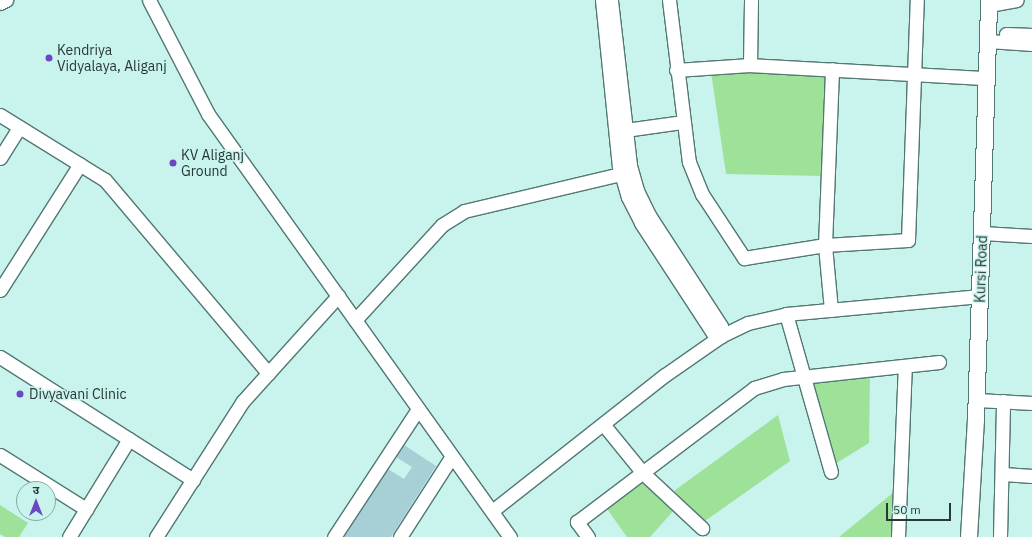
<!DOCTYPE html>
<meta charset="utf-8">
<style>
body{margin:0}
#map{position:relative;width:1032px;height:537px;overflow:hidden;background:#c9f3ed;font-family:"IBM Plex Sans","Noto Sans Devanagari",sans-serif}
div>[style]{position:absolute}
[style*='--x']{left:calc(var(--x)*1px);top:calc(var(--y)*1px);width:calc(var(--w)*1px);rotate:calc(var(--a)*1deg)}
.green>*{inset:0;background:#9ee299}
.building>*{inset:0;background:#a6d0d6}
.roads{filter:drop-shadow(1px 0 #527873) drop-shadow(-1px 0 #527873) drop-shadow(0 1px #527873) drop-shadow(0 -1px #527873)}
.minor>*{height:13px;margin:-6.5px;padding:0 6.5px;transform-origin:6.5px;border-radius:6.5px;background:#fff}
.major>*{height:16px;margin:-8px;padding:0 8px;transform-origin:8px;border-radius:8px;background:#fff}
.dots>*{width:11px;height:11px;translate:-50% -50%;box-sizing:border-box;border:2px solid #c9f3ed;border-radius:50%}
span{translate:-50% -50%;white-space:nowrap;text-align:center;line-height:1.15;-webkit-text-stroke:3px #c9f3ed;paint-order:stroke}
.poi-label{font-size:14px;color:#273835}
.left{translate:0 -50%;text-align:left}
.street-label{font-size:14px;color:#273835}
.north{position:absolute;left:16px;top:481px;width:40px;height:40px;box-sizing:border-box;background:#c9f3ed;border:1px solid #88a8a3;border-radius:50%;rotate:0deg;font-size:11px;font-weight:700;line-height:16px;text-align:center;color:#273835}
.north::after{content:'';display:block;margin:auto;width:14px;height:18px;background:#6b48c1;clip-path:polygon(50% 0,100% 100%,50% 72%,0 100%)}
.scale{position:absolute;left:886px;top:503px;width:65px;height:18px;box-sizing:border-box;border:2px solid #273835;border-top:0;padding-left:5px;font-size:12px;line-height:14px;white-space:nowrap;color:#273835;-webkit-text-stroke:3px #c9f3ed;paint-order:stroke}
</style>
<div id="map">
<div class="green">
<i style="clip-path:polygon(752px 71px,827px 76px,823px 176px,726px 174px,711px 72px)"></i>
<i style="clip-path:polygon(870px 373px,869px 443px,835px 464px,812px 381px)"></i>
<i style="clip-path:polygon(778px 415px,790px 461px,705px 521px,674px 491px)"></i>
<i style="clip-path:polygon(642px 478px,675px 509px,650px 537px,627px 537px,605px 506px)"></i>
<i style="clip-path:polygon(894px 492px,892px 537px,839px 537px)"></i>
<i style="clip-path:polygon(0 505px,28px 523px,19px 537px,5px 537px,0 534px)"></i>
</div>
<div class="building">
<i style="clip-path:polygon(404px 445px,436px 466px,391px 537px,344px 537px,388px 469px,404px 479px,412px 467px,396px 457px)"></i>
</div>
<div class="roads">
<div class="minor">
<i style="--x:149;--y:0;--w:128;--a:62.6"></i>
<i style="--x:208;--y:114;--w:520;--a:54.48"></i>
<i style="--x:602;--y:0;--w:167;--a:84.2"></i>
<i style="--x:619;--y:166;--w:32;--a:74"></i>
<i style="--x:628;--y:197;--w:29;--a:63"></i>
<i style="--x:641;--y:223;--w:131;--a:56.8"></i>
<i style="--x:713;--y:333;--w:9;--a:21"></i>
<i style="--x:721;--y:336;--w:10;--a:-90"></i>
<i style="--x:721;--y:326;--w:132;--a:-123"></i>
<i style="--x:649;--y:215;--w:28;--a:-116"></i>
<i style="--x:637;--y:190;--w:26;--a:-106"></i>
<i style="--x:630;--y:165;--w:166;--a:-96.6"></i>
<i style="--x:669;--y:0;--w:163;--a:83"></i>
<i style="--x:689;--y:162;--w:35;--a:68"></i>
<i style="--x:702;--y:194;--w:77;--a:56.7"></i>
<i style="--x:744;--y:258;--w:82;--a:-9.1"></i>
<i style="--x:825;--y:245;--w:83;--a:-3.4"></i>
<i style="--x:908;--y:240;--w:240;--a:-87.9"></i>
<i style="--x:0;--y:3;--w:7;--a:-27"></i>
<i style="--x:989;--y:5;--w:28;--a:-10"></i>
<i style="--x:1006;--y:34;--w:26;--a:2"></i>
<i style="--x:988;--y:41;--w:44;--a:3.9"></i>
<i style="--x:750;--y:65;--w:65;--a:-89.1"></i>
<i style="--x:676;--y:70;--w:74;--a:-3.9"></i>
<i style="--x:750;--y:65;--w:236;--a:3.2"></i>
<i style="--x:0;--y:115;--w:123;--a:31.8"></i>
<i style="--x:105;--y:180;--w:253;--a:49.8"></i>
<i style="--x:618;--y:131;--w:66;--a:-7.9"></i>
<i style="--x:0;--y:158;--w:36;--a:-58"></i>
<i style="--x:982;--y:233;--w:50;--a:3.4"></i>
<i style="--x:0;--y:290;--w:149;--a:-57.6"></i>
<i style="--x:831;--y:310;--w:65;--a:-95.3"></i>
<i style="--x:825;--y:245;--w:176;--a:-87.7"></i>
<i style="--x:786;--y:314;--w:164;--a:74.1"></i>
<i style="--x:355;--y:320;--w:129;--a:-47.5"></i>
<i style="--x:442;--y:225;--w:26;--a:-32"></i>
<i style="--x:464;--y:211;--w:170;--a:-13.3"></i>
<i style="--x:0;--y:357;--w:229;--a:32.5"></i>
<i style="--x:977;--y:400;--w:55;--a:3.1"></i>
<i style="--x:603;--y:424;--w:63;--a:50.8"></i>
<i style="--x:643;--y:473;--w:81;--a:43"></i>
<i style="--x:0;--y:455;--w:102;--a:32.1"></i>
<i style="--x:1003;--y:474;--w:29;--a:4"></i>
<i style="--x:492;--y:511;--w:220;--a:-38.2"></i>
<i style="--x:665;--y:375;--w:68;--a:-34.9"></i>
<i style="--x:721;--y:336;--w:30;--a:-26"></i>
<i style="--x:748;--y:323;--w:39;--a:-13"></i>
<i style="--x:786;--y:314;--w:195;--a:-5.3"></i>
<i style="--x:69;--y:537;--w:115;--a:-58.5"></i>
<i style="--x:156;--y:537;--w:161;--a:-57.4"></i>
<i style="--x:243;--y:401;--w:142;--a:-47.9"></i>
<i style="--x:334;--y:537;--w:153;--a:-56.7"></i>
<i style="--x:400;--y:537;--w:96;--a:-57.3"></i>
<i style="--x:588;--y:537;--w:19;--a:-126"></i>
<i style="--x:577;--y:522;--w:222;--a:-37.1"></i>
<i style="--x:754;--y:388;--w:30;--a:-17"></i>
<i style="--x:783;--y:379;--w:157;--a:-6.2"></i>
<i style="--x:898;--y:537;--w:171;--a:-87.7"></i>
<i style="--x:1000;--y:537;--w:136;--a:-88.7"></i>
</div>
<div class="major">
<i style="--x:969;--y:537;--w:117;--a:-86.6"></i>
<i style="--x:976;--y:420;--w:420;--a:-88.2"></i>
</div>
</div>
<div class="dots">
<i style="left:49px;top:58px;background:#6b48c1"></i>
<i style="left:173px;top:163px;background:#6b48c1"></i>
<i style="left:20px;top:394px;background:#6b48c1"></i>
</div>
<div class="poi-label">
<span class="left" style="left:57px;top:58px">Kendriya<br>Vidyalaya, Aliganj</span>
<span class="left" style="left:181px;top:163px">KV Aliganj<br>Ground</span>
<span class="left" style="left:29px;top:394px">Divyavani Clinic</span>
</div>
<div class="street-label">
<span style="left:981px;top:269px;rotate:-88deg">Kursi Road</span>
</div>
<div class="north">उ</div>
<div class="scale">50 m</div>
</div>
